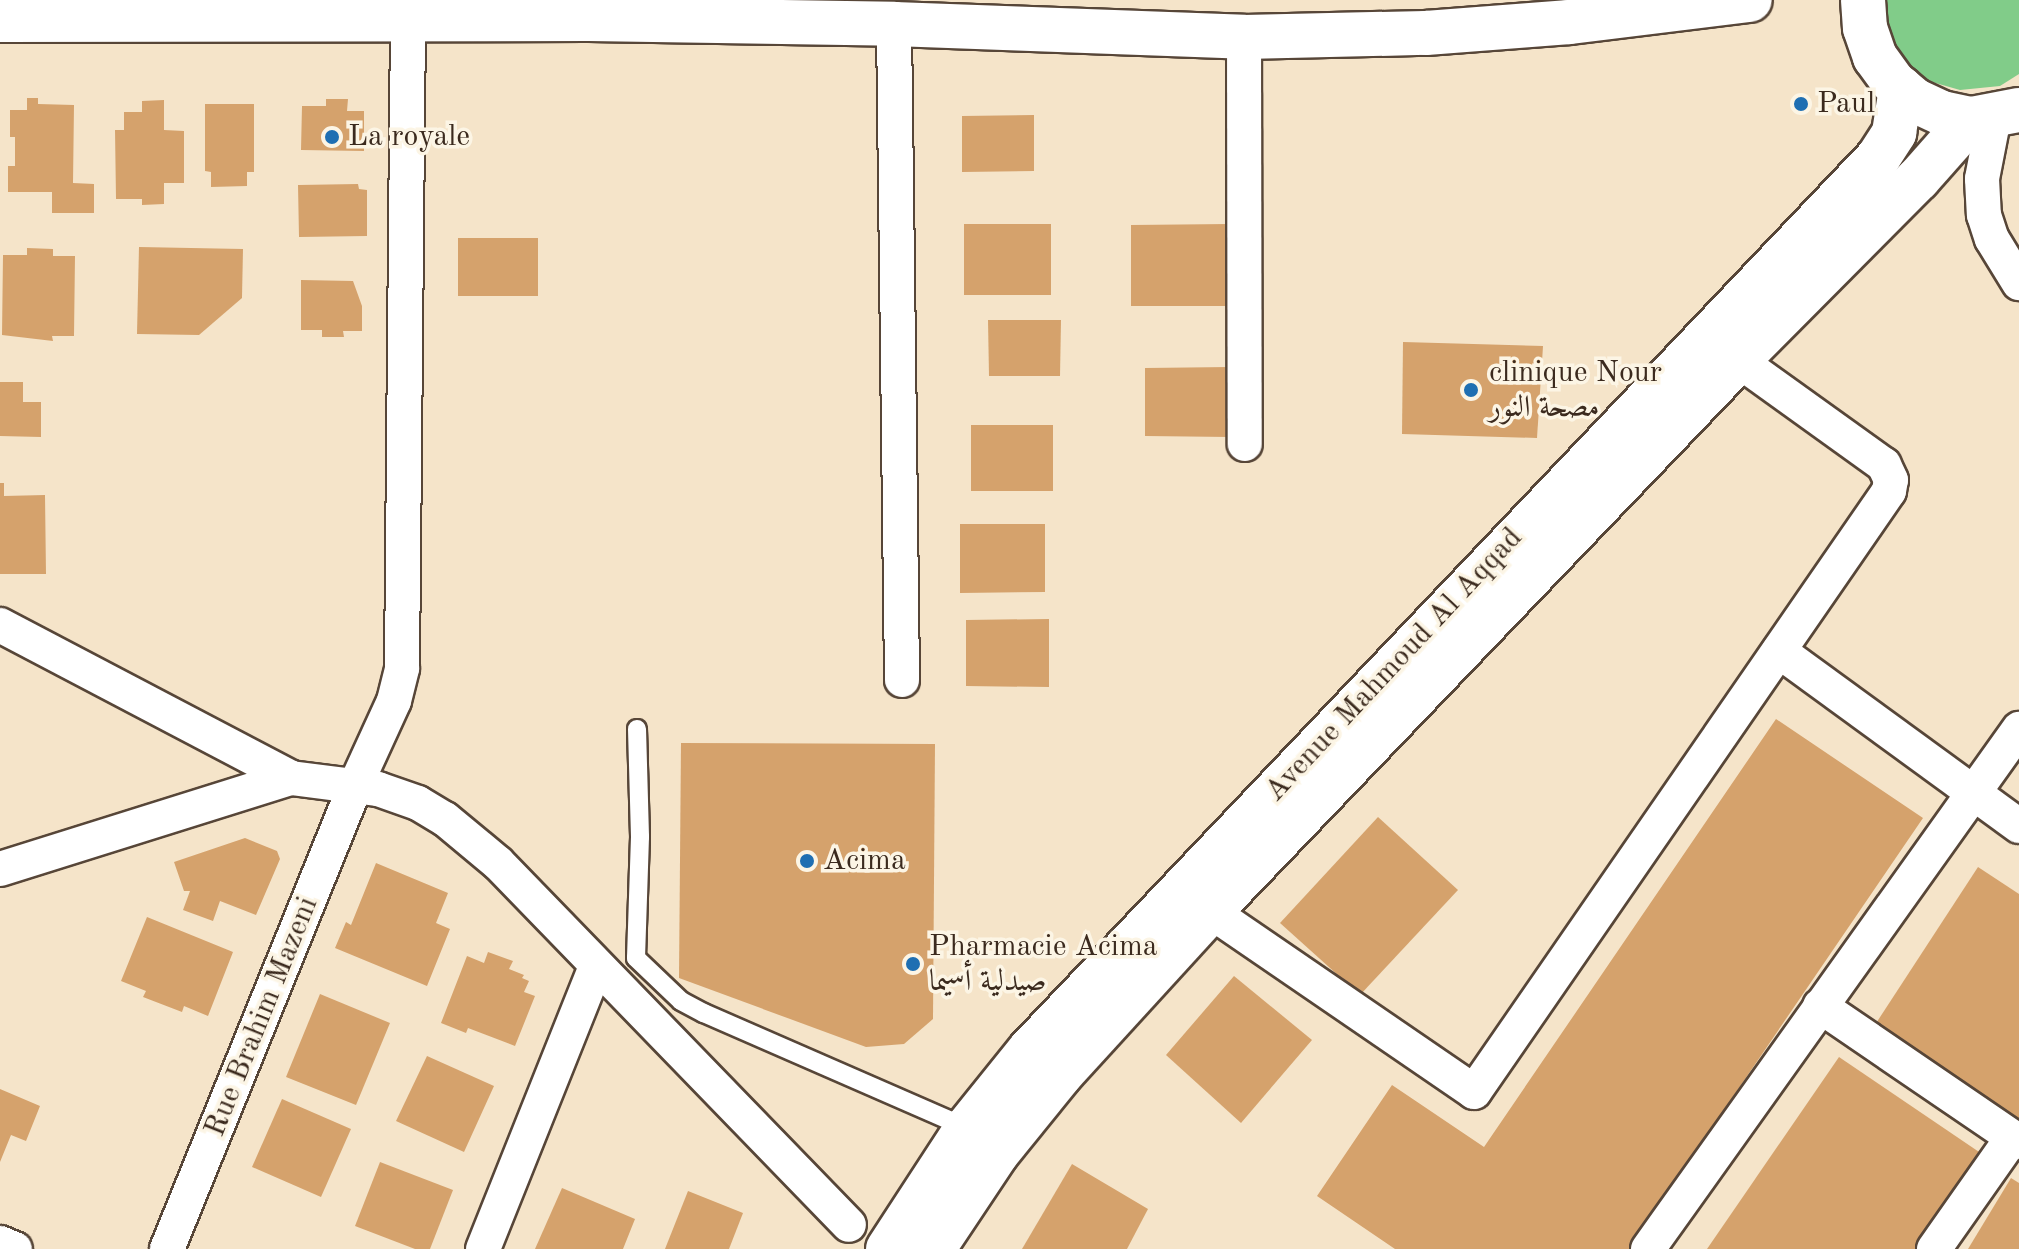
<!DOCTYPE html>
<meta charset="utf-8">
<style>
body{margin:0}
#map{position:relative;width:2019px;height:1249px;overflow:hidden;background:#f5e4c9;font-family:"Old Standard TT",Amiri,serif}
div>[style]{position:absolute}
[style*='--x']{left:calc(var(--x)*1px);top:calc(var(--y)*1px);width:calc(var(--w)*1px);rotate:calc(var(--a)*1deg)}
.green>*{inset:0;background:#81cc89}
.building>*{inset:0;background:#d5a26c}
.roads{filter:drop-shadow(2px 0 #574638) drop-shadow(-2px 0 #574638) drop-shadow(0 2px #574638) drop-shadow(0 -2px #574638)}
.lane>*{height:18px;margin:-9px;padding:0 9px;transform-origin:9px;border-radius:9px;background:#fff}
.street>*{height:34px;margin:-17px;padding:0 17px;transform-origin:17px;border-radius:17px;background:#fff}
.secondary>*{height:44px;margin:-22px;padding:0 22px;transform-origin:22px;border-radius:22px;background:#fff}
.dots>*{width:22px;height:22px;translate:-50% -50%;box-sizing:border-box;border:4px solid #fcf5e5;border-radius:50%}
span{translate:-50% -50%;white-space:nowrap;text-align:center;line-height:1.15;-webkit-text-stroke:7px #fcf5e5;paint-order:stroke}
.poi-label{font-size:30px;color:#3b2a1e}
.left{translate:0 -50%;text-align:left}
.street-label{font-size:30px;color:#3b2a1e}
</style>
<div id="map">
<div class="green">
<i style="clip-path:polygon(1885px 0,2019px 0,2019px 74px,2000px 86px,1960px 90px,1932px 82px,1916px 73px,1891px 39px)"></i>
</div>
<div class="building">
<i style="clip-path:polygon(27px 98px,38px 98px,38px 104px,74px 105px,73px 183px,94px 184px,94px 213px,52px 213px,52px 192px,8px 192px,8px 166px,15px 166px,15px 137px,10px 137px,10px 110px,27px 110px)"></i>
<i style="clip-path:polygon(326px 99px,348px 99px,347px 111px,364px 111px,364px 151px,301px 150px,302px 106px,326px 106px)"></i>
<i style="clip-path:polygon(164px 100px,164px 130px,184px 131px,184px 183px,164px 183px,164px 204px,142px 205px,142px 199px,116px 199px,115px 130px,124px 130px,124px 112px,142px 112px,142px 101px)"></i>
<i style="clip-path:polygon(205px 104px,254px 104px,254px 172px,247px 172px,247px 186px,211px 187px,211px 172px,205px 171px)"></i>
<i style="clip-path:polygon(1034px 115px,1034px 171px,962px 172px,962px 116px)"></i>
<i style="clip-path:polygon(358px 184px,359px 189px,367px 190px,367px 236px,299px 237px,298px 185px)"></i>
<i style="clip-path:polygon(964px 224px,1051px 224px,1051px 295px,964px 295px)"></i>
<i style="clip-path:polygon(1229px 224px,1229px 306px,1131px 306px,1131px 225px)"></i>
<i style="clip-path:polygon(458px 238px,538px 238px,538px 296px,458px 296px)"></i>
<i style="clip-path:polygon(139px 247px,243px 249px,242px 298px,199px 335px,137px 334px)"></i>
<i style="clip-path:polygon(27px 248px,53px 249px,53px 256px,75px 256px,74px 336px,52px 336px,53px 341px,2px 335px,3px 255px,27px 255px)"></i>
<i style="clip-path:polygon(301px 280px,353px 281px,362px 306px,362px 331px,343px 331px,344px 337px,322px 337px,322px 330px,301px 330px)"></i>
<i style="clip-path:polygon(988px 320px,1061px 320px,1060px 376px,989px 376px)"></i>
<i style="clip-path:polygon(1403px 342px,1543px 346px,1537px 438px,1402px 434px)"></i>
<i style="clip-path:polygon(1230px 367px,1230px 437px,1145px 436px,1145px 368px)"></i>
<i style="clip-path:polygon(0 382px,23px 382px,23px 402px,41px 402px,41px 437px,0 436px)"></i>
<i style="clip-path:polygon(971px 425px,1053px 425px,1053px 491px,971px 491px)"></i>
<i style="clip-path:polygon(0 483px,4px 483px,4px 496px,45px 495px,46px 574px,0 574px)"></i>
<i style="clip-path:polygon(960px 524px,1045px 524px,1045px 592px,960px 593px)"></i>
<i style="clip-path:polygon(1049px 619px,1049px 687px,966px 686px,966px 620px)"></i>
<i style="clip-path:polygon(1776px 719px,1923px 818px,1629px 1249px,1395px 1249px,1317px 1196px,1392px 1085px,1484px 1147px)"></i>
<i style="clip-path:polygon(681px 743px,935px 744px,933px 1019px,904px 1044px,866px 1047px,679px 978px)"></i>
<i style="clip-path:polygon(1378px 817px,1458px 890px,1360px 995px,1280px 923px)"></i>
<i style="clip-path:polygon(245px 838px,277px 851px,280px 859px,256px 915px,220px 901px,213px 921px,183px 910px,190px 891px,184px 891px,174px 862px)"></i>
<i style="clip-path:polygon(376px 863px,448px 893px,436px 923px,450px 929px,427px 986px,335px 948px,346px 922px,351px 925px)"></i>
<i style="clip-path:polygon(1978px 867px,2019px 894px,2019px 1137px,1869px 1034px)"></i>
<i style="clip-path:polygon(147px 917px,233px 952px,208px 1016px,184px 1006px,182px 1012px,143px 997px,146px 991px,121px 981px)"></i>
<i style="clip-path:polygon(488px 952px,513px 961px,509px 969px,524px 975px,522px 978px,529px 981px,524px 992px,535px 996px,515px 1046px,468px 1028px,466px 1033px,441px 1023px,467px 956px,484px 963px)"></i>
<i style="clip-path:polygon(1234px 976px,1312px 1040px,1241px 1123px,1166px 1055px)"></i>
<i style="clip-path:polygon(320px 994px,390px 1023px,356px 1105px,286px 1077px)"></i>
<i style="clip-path:polygon(427px 1056px,494px 1086px,464px 1152px,396px 1121px)"></i>
<i style="clip-path:polygon(1839px 1057px,1985px 1156px,1921px 1249px,1707px 1249px)"></i>
<i style="clip-path:polygon(0 1089px,40px 1106px,26px 1141px,11px 1135px,0 1162px)"></i>
<i style="clip-path:polygon(282px 1099px,351px 1129px,321px 1197px,252px 1167px)"></i>
<i style="clip-path:polygon(380px 1162px,453px 1190px,430px 1249px,415px 1249px,355px 1226px)"></i>
<i style="clip-path:polygon(1072px 1164px,1148px 1209px,1127px 1249px,1022px 1249px)"></i>
<i style="clip-path:polygon(2011px 1178px,2019px 1183px,2019px 1249px,1968px 1249px)"></i>
<i style="clip-path:polygon(562px 1188px,635px 1219px,623px 1249px,535px 1249px)"></i>
<i style="clip-path:polygon(688px 1191px,743px 1213px,729px 1249px,665px 1249px)"></i>
</div>
<div class="roads">
<div class="lane">
<i style="--x:637;--y:729;--w:108;--a:88.4"></i>
<i style="--x:640;--y:837;--w:121;--a:91.9"></i>
<i style="--x:636;--y:958;--w:62;--a:43.7"></i>
<i style="--x:681;--y:1001;--w:26;--a:28"></i>
<i style="--x:704;--y:1013;--w:287;--a:23.6"></i>
</div>
<div class="street">
<i style="--x:894;--y:24;--w:656;--a:89.3"></i>
<i style="--x:1244;--y:37;--w:407;--a:89.9"></i>
<i style="--x:1994;--y:117;--w:63;--a:101"></i>
<i style="--x:1982;--y:179;--w:36;--a:87"></i>
<i style="--x:1984;--y:215;--w:25;--a:72"></i>
<i style="--x:1992;--y:239;--w:52;--a:58.5"></i>
<i style="--x:0;--y:625;--w:329;--a:27.7"></i>
<i style="--x:291;--y:778;--w:88;--a:7.2"></i>
<i style="--x:378;--y:789;--w:42;--a:19.3"></i>
<i style="--x:418;--y:803;--w:31;--a:31"></i>
<i style="--x:445;--y:819;--w:69;--a:39.7"></i>
<i style="--x:498;--y:863;--w:504;--a:45.88"></i>
<i style="--x:1779;--y:651;--w:297;--a:36.1"></i>
<i style="--x:0;--y:869;--w:305;--a:-17.4"></i>
<i style="--x:1210;--y:911;--w:320;--a:34.4"></i>
<i style="--x:1474;--y:1092;--w:730;--a:-55.37"></i>
<i style="--x:1889;--y:491;--w:11;--a:-80"></i>
<i style="--x:1891;--y:480;--w:17;--a:-115"></i>
<i style="--x:1884;--y:465;--w:180;--a:-144.3"></i>
<i style="--x:1820;--y:1006;--w:241;--a:34.3"></i>
<i style="--x:0;--y:1243;--w:16;--a:22"></i>
<i style="--x:167;--y:1249;--w:502;--a:-67.88"></i>
<i style="--x:356;--y:784;--w:91;--a:-65.4"></i>
<i style="--x:394;--y:701;--w:34;--a:-76"></i>
<i style="--x:402;--y:668;--w:650;--a:-89.47"></i>
<i style="--x:483;--y:1249;--w:305;--a:-68.2"></i>
<i style="--x:1648;--y:1249;--w:639;--a:-54.49"></i>
<i style="--x:1934;--y:1249;--w:136;--a:-54.9"></i>
</div>
<div class="secondary">
<i style="--x:1863;--y:0;--w:28;--a:86"></i>
<i style="--x:1865;--y:28;--w:31;--a:71"></i>
<i style="--x:1875;--y:57;--w:31;--a:54"></i>
<i style="--x:1893;--y:82;--w:30;--a:40"></i>
<i style="--x:1916;--y:101;--w:29;--a:25"></i>
<i style="--x:1942;--y:113;--w:30;--a:12"></i>
<i style="--x:1971;--y:119;--w:49;--a:-10.6"></i>
<i style="--x:0;--y:20;--w:589;--a:-0.1"></i>
<i style="--x:589;--y:19;--w:305;--a:0.9"></i>
<i style="--x:894;--y:24;--w:350;--a:2.1"></i>
<i style="--x:1244;--y:37;--w:182;--a:-1.3"></i>
<i style="--x:1426;--y:33;--w:144;--a:-4.4"></i>
<i style="--x:1570;--y:22;--w:181;--a:-7"></i>
<i style="--x:888;--y:1249;--w:145;--a:-56.9"></i>
<i style="--x:967;--y:1128;--w:100;--a:-51.1"></i>
<i style="--x:1030;--y:1050;--w:1231;--a:-46.45"></i>
<i style="--x:1878;--y:158;--w:30;--a:-57"></i>
<i style="--x:1894;--y:133;--w:45;--a:-81"></i>
<i style="--x:933;--y:1249;--w:115;--a:-56.3"></i>
<i style="--x:997;--y:1153;--w:102;--a:-51"></i>
<i style="--x:1061;--y:1074;--w:221;--a:-47.6"></i>
<i style="--x:1210;--y:911;--w:763;--a:-46.22"></i>
<i style="--x:1738;--y:360;--w:255;--a:-45.2"></i>
<i style="--x:1918;--y:179;--w:80;--a:-48.5"></i>
</div>
</div>
<div class="dots">
<i style="left:1801px;top:104px;background:#1f6fb2"></i>
<i style="left:332px;top:137px;background:#1f6fb2"></i>
<i style="left:1471px;top:390px;background:#1f6fb2"></i>
<i style="left:807px;top:861px;background:#1f6fb2"></i>
<i style="left:913px;top:964px;background:#1f6fb2"></i>
</div>
<div class="poi-label">
<span class="left" style="left:1817px;top:104px">Paul</span>
<span class="left" style="left:348px;top:137px">La royale</span>
<span class="left" style="left:1489px;top:390px">clinique Nour<br>مصحة النور</span>
<span class="left" style="left:823px;top:861px">Acima</span>
<span class="left" style="left:929px;top:964px">Pharmacie Acima<br>صيدلية أسيما</span>
</div>
<div class="street-label">
<span style="left:1394px;top:665px;rotate:-47deg">Avenue Mahmoud Al Aqqad</span>
<span style="left:262px;top:1017px;rotate:-68deg">Rue Brahim Mazeni</span>
</div>
</div>
